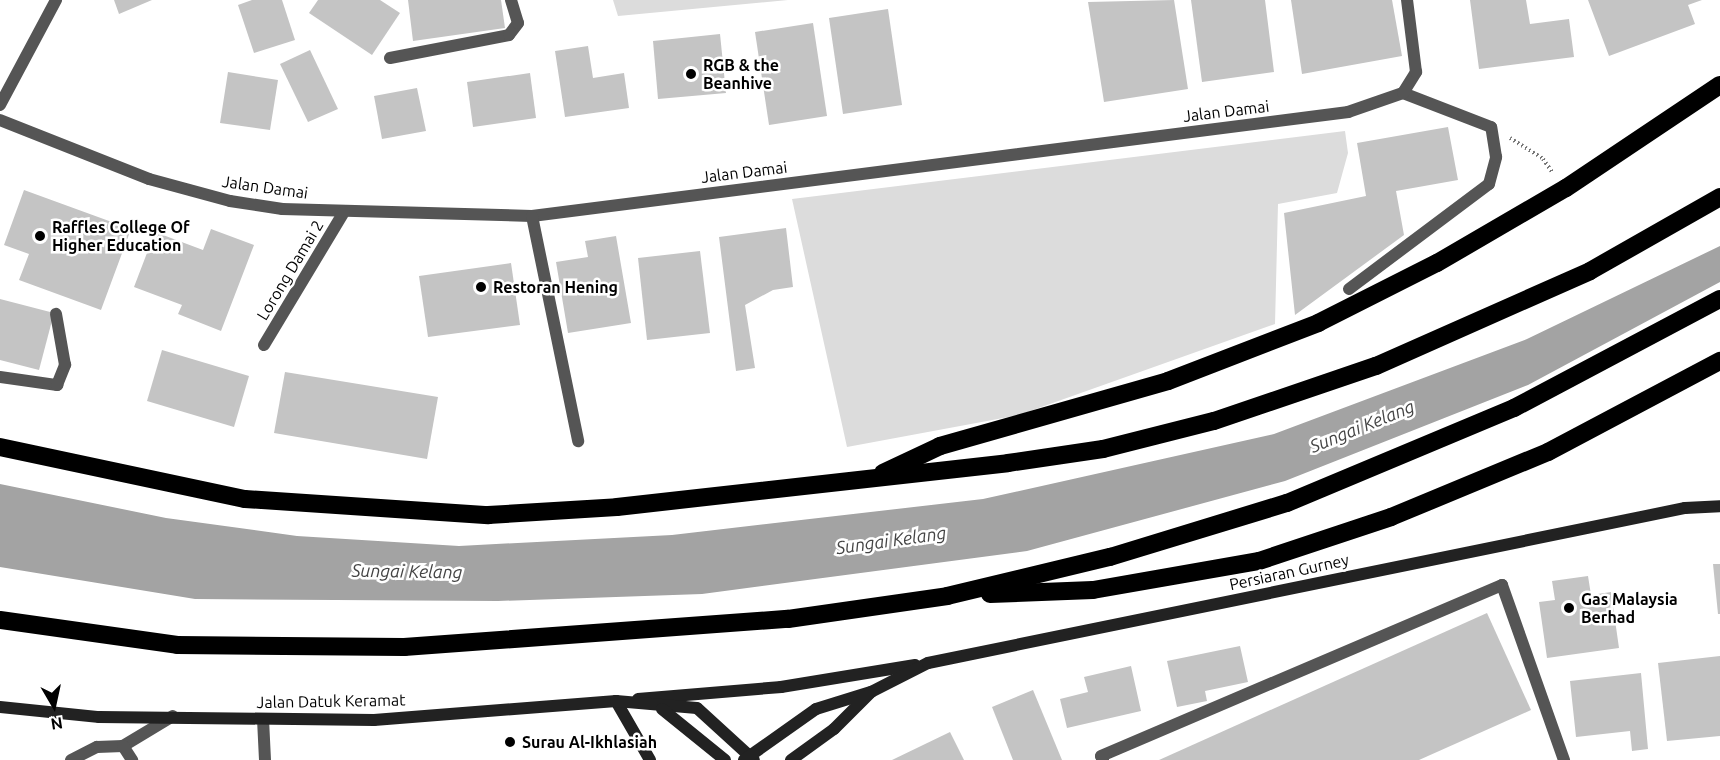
<!DOCTYPE html>
<style>
body{margin:0}
#map{position:relative;width:1720px;height:760px;overflow:hidden;background:#fff;font-family:Ubuntu,sans-serif}
div>[style]{position:absolute}
[style*='--x']{left:calc(var(--x)*1px);top:calc(var(--y)*1px);width:calc(var(--w)*1px);rotate:calc(var(--a)*1deg)}
.green>*{inset:0;background:#dcdcdc}
.water>*{inset:0;background:#a3a3a3}
.building>*{inset:0;background:#c4c4c4}
.path>*{height:4px;margin-top:-2px;transform-origin:0;background:repeating-linear-gradient(90deg,#777 0 1.5px,transparent 0 4.5px)}
.lane>*{height:12px;margin:-6px;padding:0 6px;transform-origin:6px;border-radius:6px;background:#555}
.street>*{height:12px;margin:-6px;padding:0 6px;transform-origin:6px;border-radius:6px;background:#555}
.secondary>*{height:12px;margin:-6px;padding:0 6px;transform-origin:6px;border-radius:6px;background:#222}
.highway>*{height:18px;margin:-9px;padding:0 9px;transform-origin:9px;border-radius:9px;background:#000}
.dots>*{width:16px;height:16px;translate:-50% -50%;box-sizing:border-box;border:3px solid #fff;border-radius:50%}
span{translate:-50% -50%;white-space:nowrap;text-align:center;line-height:1.15;-webkit-text-stroke:5px #fff;paint-order:stroke}
.poi-label{font-size:16px;color:#000;font-weight:700}
.left{translate:0 -50%;text-align:left}
.street-label{font-size:16px;color:#000}
.water-label{font-size:18px;color:#444;font-style:italic}
.north{position:absolute;left:24px;top:676px;width:60px;height:60px;-webkit-text-stroke:4px #fff;paint-order:stroke;rotate:171deg;font-size:16px;font-weight:700;line-height:24px;text-align:center;color:#000}
.north::after{content:'';display:block;margin:auto;width:21px;height:27px;background:#000;clip-path:polygon(50% 0,100% 100%,50% 72%,0 100%)}
</style>
<div id="map">
<div class="green">
<i style="clip-path:polygon(613px 0,788px 0,618px 16px)"></i>
<i style="clip-path:polygon(1345px 131px,1348px 153px,1337px 193px,1278px 204px,1275px 324px,1019px 415px,847px 447px,792px 199px)"></i>
</div>
<div class="water">
<i style="clip-path:polygon(1720px 246px,1720px 282px,1528px 385px,1285px 481px,1027px 551px,702px 594px,498px 601px,195px 599px,0 567px,0 484px,166px 518px,297px 536px,459px 546px,672px 535px,983px 499px,1274px 434px,1527px 339px)"></i>
</div>
<div class="building">
<i style="clip-path:polygon(114px 0,152px 0,119px 14px)"></i>
<i style="clip-path:polygon(252px 0,282px 0,295px 40px,254px 53px,238px 5px)"></i>
<i style="clip-path:polygon(318px 0,380px 0,400px 13px,372px 55px,309px 13px)"></i>
<i style="clip-path:polygon(408px 0,501px 0,505px 28px,413px 41px)"></i>
<i style="clip-path:polygon(1174px 0,1188px 89px,1104px 102px,1088px 2px)"></i>
<i style="clip-path:polygon(1191px 0,1265px 0,1274px 72px,1202px 82px)"></i>
<i style="clip-path:polygon(1291px 0,1392px 0,1402px 56px,1302px 74px)"></i>
<i style="clip-path:polygon(1470px 0,1526px 0,1530px 24px,1569px 19px,1574px 57px,1479px 69px)"></i>
<i style="clip-path:polygon(1588px 0,1702px 0,1688px 5px,1695px 24px,1609px 56px)"></i>
<i style="clip-path:polygon(888px 9px,902px 105px,843px 114px,829px 18px)"></i>
<i style="clip-path:polygon(813px 23px,827px 116px,769px 125px,755px 32px)"></i>
<i style="clip-path:polygon(720px 34px,726px 93px,658px 99px,653px 41px)"></i>
<i style="clip-path:polygon(588px 46px,593px 78px,624px 73px,629px 108px,565px 117px,555px 51px)"></i>
<i style="clip-path:polygon(310px 50px,338px 109px,308px 122px,280px 64px)"></i>
<i style="clip-path:polygon(228px 72px,278px 80px,270px 130px,220px 123px)"></i>
<i style="clip-path:polygon(530px 73px,536px 118px,473px 127px,467px 82px)"></i>
<i style="clip-path:polygon(417px 88px,426px 131px,382px 139px,374px 96px)"></i>
<i style="clip-path:polygon(1448px 127px,1458px 180px,1396px 191px,1404px 235px,1295px 315px,1284px 213px,1366px 196px,1357px 143px)"></i>
<i style="clip-path:polygon(24px 190px,131px 229px,101px 310px,19px 280px,29px 254px,4px 245px)"></i>
<i style="clip-path:polygon(786px 228px,793px 287px,773px 290px,745px 305px,755px 368px,736px 371px,719px 237px)"></i>
<i style="clip-path:polygon(211px 229px,254px 245px,221px 331px,178px 314px,182px 305px,134px 287px,155px 232px,203px 250px)"></i>
<i style="clip-path:polygon(616px 236px,631px 323px,568px 333px,556px 262px,588px 257px,585px 241px)"></i>
<i style="clip-path:polygon(700px 251px,710px 333px,647px 340px,638px 258px)"></i>
<i style="clip-path:polygon(511px 263px,520px 325px,428px 337px,419px 276px)"></i>
<i style="clip-path:polygon(0 299px,54px 313px,39px 370px,0 360px)"></i>
<i style="clip-path:polygon(162px 350px,249px 376px,234px 427px,147px 401px)"></i>
<i style="clip-path:polygon(285px 372px,438px 397px,427px 459px,274px 433px)"></i>
<i style="clip-path:polygon(1713px 564px,1720px 564px,1720px 614px,1718px 614px)"></i>
<i style="clip-path:polygon(1588px 576px,1591px 595px,1611px 592px,1619px 648px,1547px 658px,1539px 602px,1555px 600px,1552px 581px)"></i>
<i style="clip-path:polygon(1487px 613px,1531px 710px,1419px 760px,1159px 760px)"></i>
<i style="clip-path:polygon(1240px 646px,1248px 682px,1205px 691px,1207px 701px,1177px 707px,1167px 661px)"></i>
<i style="clip-path:polygon(1720px 656px,1720px 736px,1667px 741px,1658px 663px)"></i>
<i style="clip-path:polygon(1131px 666px,1141px 711px,1067px 728px,1060px 699px,1088px 692px,1084px 677px)"></i>
<i style="clip-path:polygon(1641px 673px,1648px 749px,1632px 751px,1630px 731px,1576px 737px,1570px 681px)"></i>
<i style="clip-path:polygon(1033px 690px,1062px 760px,1013px 760px,992px 707px)"></i>
<i style="clip-path:polygon(950px 732px,964px 760px,892px 760px)"></i>
</div>
<div class="path">
<i style="--x:1510;--y:138;--w:39;--a:32"></i>
<i style="--x:1543;--y:159;--w:16;--a:55"></i>
</div>
<div class="lane">
<i style="--x:390;--y:58;--w:121;--a:-10.9"></i>
<i style="--x:509;--y:35;--w:15;--a:-53"></i>
<i style="--x:518;--y:23;--w:24;--a:-107"></i>
<i style="--x:1349;--y:289;--w:175;--a:-36.9"></i>
<i style="--x:1489;--y:184;--w:28;--a:-75"></i>
<i style="--x:1496;--y:157;--w:30;--a:-99"></i>
<i style="--x:1491;--y:127;--w:94;--a:-158.9"></i>
<i style="--x:0;--y:377;--w:58;--a:8"></i>
<i style="--x:57;--y:385;--w:22;--a:-68"></i>
<i style="--x:65;--y:365;--w:52;--a:-100"></i>
<i style="--x:263;--y:719;--w:41;--a:87.2"></i>
<i style="--x:1103;--y:760;--w:4;--a:-117"></i>
<i style="--x:1101;--y:756;--w:436;--a:-23.1"></i>
<i style="--x:1502;--y:585;--w:186;--a:70.5"></i>
</div>
<div class="street">
<i style="--x:0;--y:105;--w:119;--a:-61.9"></i>
<i style="--x:0;--y:120;--w:160;--a:21.6"></i>
<i style="--x:149;--y:179;--w:84;--a:15.2"></i>
<i style="--x:230;--y:201;--w:53;--a:8.7"></i>
<i style="--x:282;--y:209;--w:250;--a:1.6"></i>
<i style="--x:532;--y:216;--w:823;--a:-7.26"></i>
<i style="--x:1348;--y:112;--w:58;--a:-19.1"></i>
<i style="--x:1403;--y:93;--w:25;--a:-58"></i>
<i style="--x:1416;--y:72;--w:73;--a:-97.1"></i>
<i style="--x:532;--y:216;--w:230;--a:78.4"></i>
<i style="--x:264;--y:345;--w:155;--a:-59"></i>
<i style="--x:123;--y:746;--w:58;--a:-31"></i>
<i style="--x:71;--y:760;--w:29;--a:-27"></i>
<i style="--x:97;--y:747;--w:26;--a:-2"></i>
<i style="--x:123;--y:746;--w:17;--a:57"></i>
</div>
<div class="secondary">
<i style="--x:638;--y:699;--w:144;--a:-4.8"></i>
<i style="--x:781;--y:687;--w:136;--a:-9.3"></i>
<i style="--x:616;--y:701;--w:68;--a:60"></i>
<i style="--x:0;--y:707;--w:100;--a:5.8"></i>
<i style="--x:99;--y:717;--w:275;--a:0.6"></i>
<i style="--x:374;--y:720;--w:243;--a:-4.5"></i>
<i style="--x:616;--y:701;--w:81;--a:4.9"></i>
<i style="--x:697;--y:708;--w:77;--a:42.4"></i>
<i style="--x:662;--y:709;--w:81;--a:39"></i>
<i style="--x:744;--y:760;--w:88;--a:-35.3"></i>
<i style="--x:816;--y:709;--w:58;--a:-17.2"></i>
<i style="--x:871;--y:692;--w:64;--a:-27"></i>
<i style="--x:928;--y:663;--w:773;--a:-11.57"></i>
<i style="--x:1685;--y:508;--w:35;--a:-3"></i>
<i style="--x:791;--y:760;--w:53;--a:-35.8"></i>
<i style="--x:834;--y:729;--w:51;--a:-45"></i>
</div>
<div class="highway">
<i style="--x:0;--y:447;--w:250;--a:12"></i>
<i style="--x:245;--y:499;--w:244;--a:3.8"></i>
<i style="--x:488;--y:515;--w:129;--a:-3.5"></i>
<i style="--x:617;--y:507;--w:393;--a:-6.4"></i>
<i style="--x:1008;--y:463;--w:96;--a:-8.4"></i>
<i style="--x:1103;--y:449;--w:114;--a:-14.2"></i>
<i style="--x:1214;--y:421;--w:171;--a:-18.8"></i>
<i style="--x:1376;--y:366;--w:234;--a:-23.9"></i>
<i style="--x:1590;--y:271;--w:150;--a:-29.6"></i>
<i style="--x:883;--y:473;--w:63;--a:-25.3"></i>
<i style="--x:940;--y:446;--w:237;--a:-15.9"></i>
<i style="--x:1168;--y:381;--w:161;--a:-21.1"></i>
<i style="--x:1318;--y:323;--w:133;--a:-26.8"></i>
<i style="--x:1437;--y:263;--w:149;--a:-30.2"></i>
<i style="--x:1566;--y:188;--w:185;--a:-33.8"></i>
<i style="--x:990;--y:594;--w:103;--a:-2.2"></i>
<i style="--x:1093;--y:590;--w:169;--a:-9.9"></i>
<i style="--x:1259;--y:561;--w:139;--a:-18.4"></i>
<i style="--x:1391;--y:517;--w:170;--a:-22.5"></i>
<i style="--x:1548;--y:452;--w:195;--a:-27.9"></i>
<i style="--x:0;--y:620;--w:179;--a:8"></i>
<i style="--x:177;--y:645;--w:227;--a:0.5"></i>
<i style="--x:404;--y:647;--w:385;--a:-4.2"></i>
<i style="--x:788;--y:619;--w:161;--a:-8.2"></i>
<i style="--x:947;--y:596;--w:168;--a:-13.5"></i>
<i style="--x:1110;--y:557;--w:185;--a:-17"></i>
<i style="--x:1287;--y:503;--w:246;--a:-22.7"></i>
<i style="--x:1514;--y:408;--w:233;--a:-27.9"></i>
</div>
<div class="dots">
<i style="left:691px;top:74px;background:#000"></i>
<i style="left:40px;top:236px;background:#000"></i>
<i style="left:481px;top:287px;background:#000"></i>
<i style="left:1569px;top:608px;background:#000"></i>
<i style="left:510px;top:742px;background:#000"></i>
</div>
<div class="poi-label">
<span class="left" style="left:703px;top:74px">RGB &amp; the<br>Beanhive</span>
<span class="left" style="left:52px;top:236px">Raffles College Of<br>Higher Education</span>
<span class="left" style="left:493px;top:287px">Restoran Hening</span>
<span class="left" style="left:1581px;top:608px">Gas Malaysia<br>Berhad</span>
<span class="left" style="left:522px;top:742px">Surau Al-Ikhlasiah</span>
</div>
<div class="street-label">
<span style="left:1226px;top:111px;rotate:-7deg">Jalan Damai</span>
<span style="left:744px;top:172px;rotate:-7deg">Jalan Damai</span>
<span style="left:265px;top:187px;rotate:8deg">Jalan Damai</span>
<span style="left:290px;top:270px;rotate:-59deg">Lorong Damai 2</span>
<span style="left:1289px;top:572px;rotate:-12deg">Persiaran Gurney</span>
<span style="left:331px;top:701px;rotate:-1deg">Jalan Datuk Keramat</span>
</div>
<div class="water-label">
<span style="left:1362px;top:426px;rotate:-22deg">Sungai Kelang</span>
<span style="left:891px;top:540px;rotate:-8deg">Sungai Kelang</span>
<span style="left:407px;top:571px;rotate:1deg">Sungai Kelang</span>
</div>
<div class="north">N</div>
</div>
